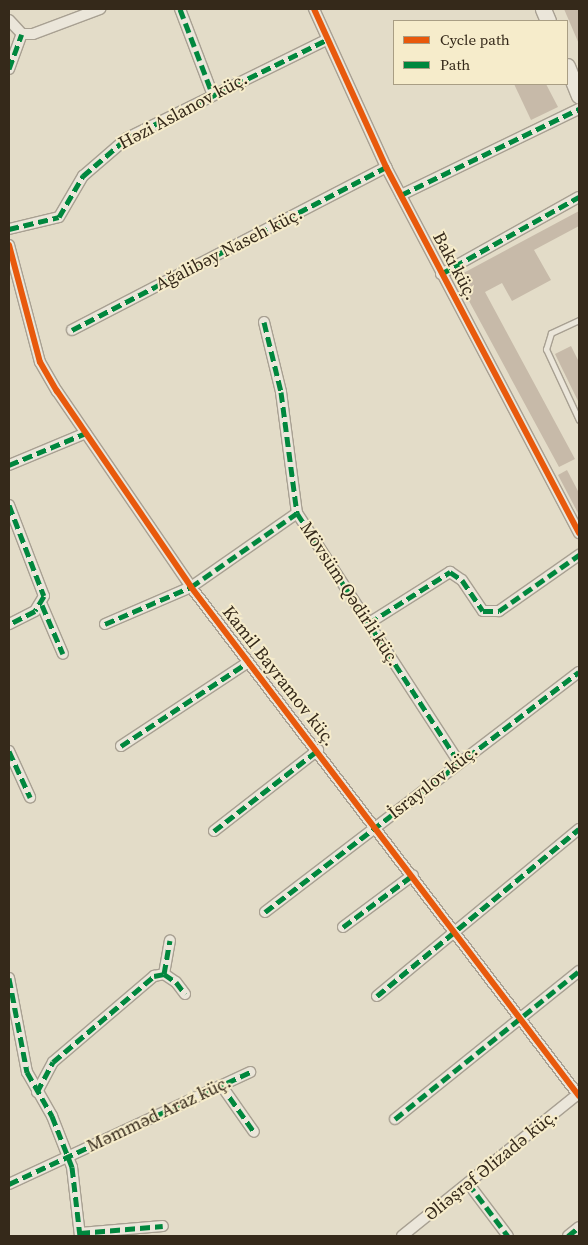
<!DOCTYPE html>
<meta charset="utf-8">
<style>
body{margin:0}
#map{position:relative;width:588px;height:1245px;overflow:hidden;background:#e3dcc8;font-family:"Source Serif 4",serif}
div>[style]{position:absolute}
[style*='--x']{left:calc(var(--x)*1px);top:calc(var(--y)*1px);width:calc(var(--w)*1px);rotate:calc(var(--a)*1deg)}
.building>*{inset:0;background:#c7baa9}
.roads{filter:drop-shadow(1px 0 #a8a092) drop-shadow(-1px 0 #a8a092) drop-shadow(0 1px #a8a092) drop-shadow(0 -1px #a8a092)}
.lane>*{height:5px;margin:-2.5px;padding:0 2.5px;transform-origin:2.5px;border-radius:2.5px;background:#ebe6da}
.street>*{height:10px;margin:-5px;padding:0 5px;transform-origin:5px;border-radius:5px;background:#ebe6da}
.secondary>*{height:15px;margin:-7.5px;padding:0 7.5px;transform-origin:7.5px;border-radius:7.5px;background:#ebe6da}
.quiet>*{height:5px;margin-top:-2.5px;transform-origin:0;background:repeating-linear-gradient(90deg,#00873e 0 10px,transparent 0 15px)}
.cycleway>*{height:6px;margin:-3px;padding:0 3px;transform-origin:3px;border-radius:3px;background:#e8590c}
span{translate:-50% -50%;white-space:nowrap;text-align:center;line-height:1.15;-webkit-text-stroke:4px #f6eccb;paint-order:stroke}
.street-label{font-size:18px;color:#35291a}
.frame{position:absolute;inset:0;border:10px solid #35291a;pointer-events:none}
.legend{position:absolute;left:393px;top:20px;width:175px;height:65px;box-sizing:border-box;background:#f6eccb;border:1px solid #a99e84;margin:0;padding:6px 9px;list-style:none;font-size:15px;color:#35291a}
.legend li{display:flex;align-items:center;gap:10px;height:25px}
.legend b{width:25px;border:1px solid #a99e84}
</style>
<div id="map">
<div class="building">
<i style="clip-path:polygon(564px 9px,579px 9px,579px 44px)"></i>
<i style="clip-path:polygon(514px 84px,546px 84px,558px 107px,531px 120px)"></i>
<i style="clip-path:polygon(579px 211px,579px 226px,534px 250px,551px 280px,512px 301px,502px 283px,485px 292px,575px 459px,559px 467px,456px 277px)"></i>
<i style="clip-path:polygon(571px 346px,579px 362px,579px 403px,555px 354px)"></i>
<i style="clip-path:polygon(567px 470px,579px 493px,579px 515px,558px 475px)"></i>
</div>
<div class="roads">
<div class="lane">
<i style="--x:579;--y:320;--w:31;--a:155"></i>
<i style="--x:551;--y:333;--w:17;--a:107"></i>
<i style="--x:546;--y:349;--w:78;--a:65.1"></i>
</div>
<div class="street">
<i style="--x:180;--y:9;--w:90;--a:69.1"></i>
<i style="--x:314;--y:9;--w:174;--a:65.5"></i>
<i style="--x:386;--y:167;--w:414;--a:62.2"></i>
<i style="--x:9;--y:20;--w:19;--a:47"></i>
<i style="--x:22;--y:34;--w:11;--a:0"></i>
<i style="--x:33;--y:34;--w:72;--a:-20.5"></i>
<i style="--x:9;--y:69;--w:37;--a:-70"></i>
<i style="--x:401;--y:195;--w:198;--a:-25.8"></i>
<i style="--x:9;--y:229;--w:51;--a:-13.5"></i>
<i style="--x:59;--y:217;--w:48;--a:-59.7"></i>
<i style="--x:83;--y:176;--w:58;--a:-40.8"></i>
<i style="--x:127;--y:138;--w:222;--a:-26.2"></i>
<i style="--x:9;--y:245;--w:121;--a:75.2"></i>
<i style="--x:40;--y:362;--w:34;--a:60"></i>
<i style="--x:57;--y:391;--w:237;--a:55.6"></i>
<i style="--x:191;--y:587;--w:640;--a:52.68"></i>
<i style="--x:441;--y:274;--w:158;--a:-29.2"></i>
<i style="--x:264;--y:322;--w:72;--a:76.3"></i>
<i style="--x:281;--y:392;--w:122;--a:82.5"></i>
<i style="--x:297;--y:513;--w:296;--a:57"></i>
<i style="--x:72;--y:330;--w:354;--a:-27.4"></i>
<i style="--x:9;--y:465;--w:83;--a:-22.6"></i>
<i style="--x:9;--y:505;--w:97;--a:69"></i>
<i style="--x:44;--y:596;--w:17;--a:121"></i>
<i style="--x:35;--y:611;--w:29;--a:153"></i>
<i style="--x:42;--y:605;--w:53;--a:66.8"></i>
<i style="--x:369;--y:623;--w:96;--a:-32.2"></i>
<i style="--x:450;--y:572;--w:14;--a:34"></i>
<i style="--x:462;--y:580;--w:37;--a:56"></i>
<i style="--x:483;--y:611;--w:16;--a:0"></i>
<i style="--x:499;--y:611;--w:98;--a:-35"></i>
<i style="--x:105;--y:624;--w:94;--a:-23.3"></i>
<i style="--x:191;--y:587;--w:129;--a:-34.9"></i>
<i style="--x:121;--y:746;--w:151;--a:-33.4"></i>
<i style="--x:9;--y:751;--w:51;--a:65.5"></i>
<i style="--x:214;--y:831;--w:132;--a:-37.9"></i>
<i style="--x:265;--y:912;--w:395;--a:-37.4"></i>
<i style="--x:343;--y:927;--w:87;--a:-36.6"></i>
<i style="--x:164;--y:974;--w:34;--a:-80"></i>
<i style="--x:9;--y:978;--w:96;--a:79.2"></i>
<i style="--x:27;--y:1072;--w:51;--a:60.4"></i>
<i style="--x:52;--y:1116;--w:55;--a:68.6"></i>
<i style="--x:72;--y:1167;--w:69;--a:83.4"></i>
<i style="--x:377;--y:996;--w:262;--a:-39.6"></i>
<i style="--x:221;--y:1085;--w:57;--a:54.9"></i>
<i style="--x:37;--y:1092;--w:34;--a:-62"></i>
<i style="--x:53;--y:1062;--w:133;--a:-40.4"></i>
<i style="--x:154;--y:976;--w:10;--a:-11"></i>
<i style="--x:164;--y:974;--w:14;--a:34"></i>
<i style="--x:176;--y:982;--w:15;--a:53"></i>
<i style="--x:395;--y:1119;--w:236;--a:-38.8"></i>
<i style="--x:468;--y:1183;--w:66;--a:53"></i>
<i style="--x:9;--y:1184;--w:266;--a:-24.9"></i>
<i style="--x:80;--y:1233;--w:83;--a:-4.8"></i>
<i style="--x:402;--y:1236;--w:228;--a:-38.9"></i>
<i style="--x:568;--y:1236;--w:14;--a:-39"></i>
</div>
<div class="secondary">
<i style="--x:543;--y:9;--w:13;--a:67"></i>
<i style="--x:567;--y:66;--w:32;--a:68"></i>
</div>
</div>
<div class="quiet">
<i style="--x:180;--y:9;--w:90;--a:69.1"></i>
<i style="--x:9;--y:69;--w:37;--a:-70"></i>
<i style="--x:401;--y:195;--w:198;--a:-25.8"></i>
<i style="--x:9;--y:229;--w:51;--a:-13.5"></i>
<i style="--x:59;--y:217;--w:48;--a:-59.7"></i>
<i style="--x:83;--y:176;--w:58;--a:-40.8"></i>
<i style="--x:127;--y:138;--w:222;--a:-26.2"></i>
<i style="--x:441;--y:274;--w:158;--a:-29.2"></i>
<i style="--x:264;--y:322;--w:72;--a:76.3"></i>
<i style="--x:281;--y:392;--w:122;--a:82.5"></i>
<i style="--x:297;--y:513;--w:296;--a:57"></i>
<i style="--x:72;--y:330;--w:354;--a:-27.4"></i>
<i style="--x:9;--y:465;--w:83;--a:-22.6"></i>
<i style="--x:9;--y:505;--w:97;--a:69"></i>
<i style="--x:44;--y:596;--w:17;--a:121"></i>
<i style="--x:35;--y:611;--w:29;--a:153"></i>
<i style="--x:42;--y:605;--w:53;--a:66.8"></i>
<i style="--x:369;--y:623;--w:96;--a:-32.2"></i>
<i style="--x:450;--y:572;--w:14;--a:34"></i>
<i style="--x:462;--y:580;--w:37;--a:56"></i>
<i style="--x:483;--y:611;--w:16;--a:0"></i>
<i style="--x:499;--y:611;--w:98;--a:-35"></i>
<i style="--x:105;--y:624;--w:94;--a:-23.3"></i>
<i style="--x:191;--y:587;--w:129;--a:-34.9"></i>
<i style="--x:121;--y:746;--w:151;--a:-33.4"></i>
<i style="--x:9;--y:751;--w:51;--a:65.5"></i>
<i style="--x:214;--y:831;--w:132;--a:-37.9"></i>
<i style="--x:265;--y:912;--w:395;--a:-37.4"></i>
<i style="--x:343;--y:927;--w:87;--a:-36.6"></i>
<i style="--x:164;--y:974;--w:34;--a:-80"></i>
<i style="--x:9;--y:978;--w:96;--a:79.2"></i>
<i style="--x:27;--y:1072;--w:51;--a:60.4"></i>
<i style="--x:52;--y:1116;--w:55;--a:68.6"></i>
<i style="--x:72;--y:1167;--w:69;--a:83.4"></i>
<i style="--x:377;--y:996;--w:262;--a:-39.6"></i>
<i style="--x:221;--y:1085;--w:57;--a:54.9"></i>
<i style="--x:37;--y:1092;--w:34;--a:-62"></i>
<i style="--x:53;--y:1062;--w:133;--a:-40.4"></i>
<i style="--x:154;--y:976;--w:10;--a:-11"></i>
<i style="--x:164;--y:974;--w:14;--a:34"></i>
<i style="--x:176;--y:982;--w:15;--a:53"></i>
<i style="--x:395;--y:1119;--w:236;--a:-38.8"></i>
<i style="--x:468;--y:1183;--w:66;--a:53"></i>
<i style="--x:9;--y:1184;--w:266;--a:-24.9"></i>
<i style="--x:80;--y:1233;--w:83;--a:-4.8"></i>
<i style="--x:568;--y:1236;--w:14;--a:-39"></i>
</div>
<div class="cycleway">
<i style="--x:314;--y:9;--w:174;--a:65.5"></i>
<i style="--x:386;--y:167;--w:414;--a:62.2"></i>
<i style="--x:9;--y:245;--w:121;--a:75.2"></i>
<i style="--x:40;--y:362;--w:34;--a:60"></i>
<i style="--x:57;--y:391;--w:237;--a:55.6"></i>
<i style="--x:191;--y:587;--w:640;--a:52.68"></i>
</div>
<div class="street-label">
<span style="left:183px;top:111px;rotate:-28deg">Həzi Aslanov küç.</span>
<span style="left:229px;top:249px;rotate:-27deg">Ağalibəy Naseh küç.</span>
<span style="left:455px;top:266px;rotate:62deg">Bakı küç.</span>
<span style="left:350px;top:594px;rotate:57deg">Mövsüm Qədirli küç.</span>
<span style="left:279px;top:676px;rotate:52deg">Kamil Bayramov küç.</span>
<span style="left:433px;top:782px;rotate:-38deg">İsrayılov küç.</span>
<span style="left:159px;top:1114px;rotate:-25deg">Məmməd Araz küç.</span>
<span style="left:491px;top:1165px;rotate:-39deg">Əliəşrəf Əlizadə küç.</span>
</div>
<div class="frame"></div>
<ul class="legend">
<li><b style="height:6px;background:#e8590c"></b>Cycle path</li>
<li><b style="height:6px;background:#00873e"></b>Path</li>
</ul>
</div>
